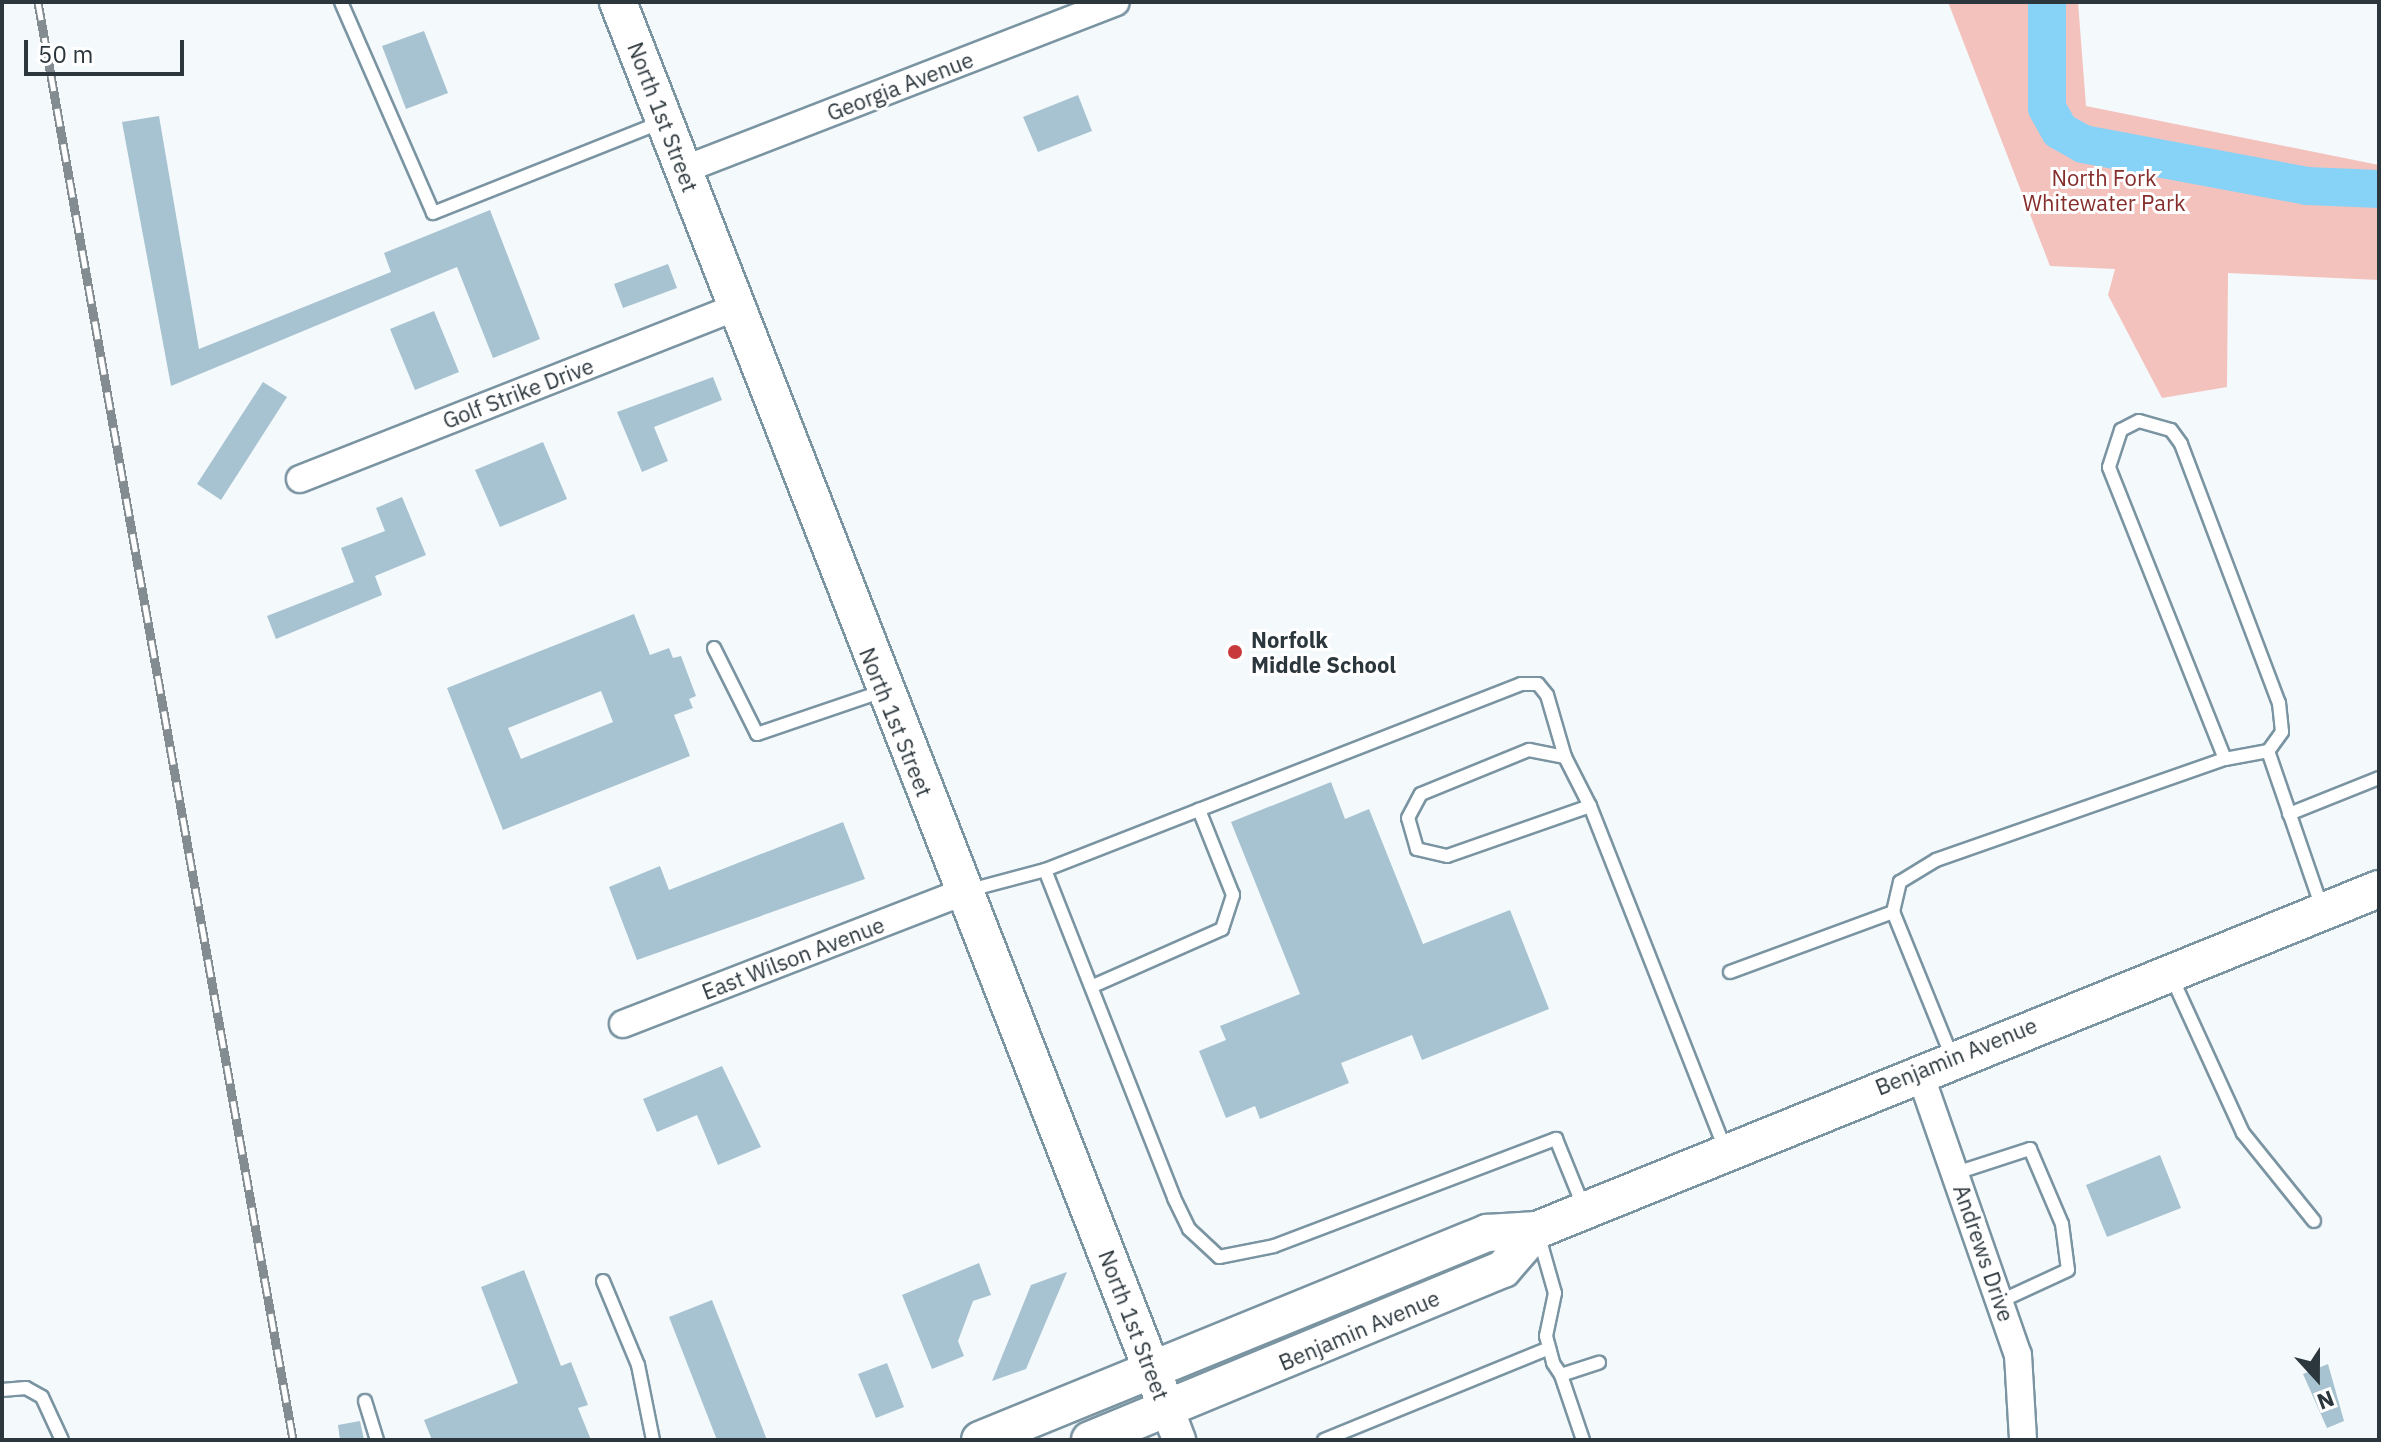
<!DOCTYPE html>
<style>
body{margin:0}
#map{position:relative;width:2381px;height:1442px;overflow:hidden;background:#f4f9fc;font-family:"IBM Plex Sans",sans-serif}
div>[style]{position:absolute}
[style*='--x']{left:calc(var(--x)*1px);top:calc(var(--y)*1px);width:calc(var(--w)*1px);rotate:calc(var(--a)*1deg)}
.green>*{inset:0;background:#f3c2bd}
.river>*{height:38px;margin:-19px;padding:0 19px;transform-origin:19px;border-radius:19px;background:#87d3f7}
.building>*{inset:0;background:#a7c3d1}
.roads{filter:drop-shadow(2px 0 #7a94a2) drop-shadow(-2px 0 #7a94a2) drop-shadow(0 2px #7a94a2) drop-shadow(0 -2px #7a94a2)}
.service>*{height:12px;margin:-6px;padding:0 6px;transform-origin:6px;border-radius:6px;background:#fff}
.minor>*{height:26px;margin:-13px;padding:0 13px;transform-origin:13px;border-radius:13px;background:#fff}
.tertiary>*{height:32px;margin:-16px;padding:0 16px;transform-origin:16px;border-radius:16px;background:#fff}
.secondary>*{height:36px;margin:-18px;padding:0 18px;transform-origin:18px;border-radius:18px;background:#fff}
.rail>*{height:9px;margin-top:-4.5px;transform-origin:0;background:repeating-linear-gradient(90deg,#fff 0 18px,#838c90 0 36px);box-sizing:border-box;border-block:2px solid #838c90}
.dots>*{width:22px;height:22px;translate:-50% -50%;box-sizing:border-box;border:4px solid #fff;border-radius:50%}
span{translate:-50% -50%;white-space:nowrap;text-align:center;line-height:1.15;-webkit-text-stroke:6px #fff;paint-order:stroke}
.street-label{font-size:22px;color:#2c373d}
.park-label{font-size:22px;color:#842d2b}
.poi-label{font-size:22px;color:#2c373d;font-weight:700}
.left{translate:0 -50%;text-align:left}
.frame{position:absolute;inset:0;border:4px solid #2c373d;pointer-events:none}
.north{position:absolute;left:2277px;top:1338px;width:80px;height:80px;-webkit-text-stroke:6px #fff;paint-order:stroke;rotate:159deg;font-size:22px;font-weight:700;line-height:32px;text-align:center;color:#2c373d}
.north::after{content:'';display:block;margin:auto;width:28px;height:36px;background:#2c373d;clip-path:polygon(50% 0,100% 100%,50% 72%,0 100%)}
.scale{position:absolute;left:24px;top:40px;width:160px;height:36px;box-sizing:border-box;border:4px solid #2c373d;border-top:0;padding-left:10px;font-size:24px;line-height:28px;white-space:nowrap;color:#2c373d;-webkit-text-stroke:6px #fff;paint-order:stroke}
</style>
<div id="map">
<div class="green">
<i style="clip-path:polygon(1948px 2px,2078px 2px,2086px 106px,2379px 165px,2379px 280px,2228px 273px,2227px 387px,2162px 398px,2108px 295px,2115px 269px,2050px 266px)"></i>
</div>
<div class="river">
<i style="--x:2047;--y:2;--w:106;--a:90"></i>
<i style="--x:2047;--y:108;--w:26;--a:61"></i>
<i style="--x:2060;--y:131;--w:26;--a:29"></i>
<i style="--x:2083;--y:144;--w:228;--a:10.6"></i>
<i style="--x:2307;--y:186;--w:72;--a:2.4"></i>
</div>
<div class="building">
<i style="clip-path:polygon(424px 31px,448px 93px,406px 109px,382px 46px)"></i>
<i style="clip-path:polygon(1078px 95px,1092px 131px,1038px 152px,1023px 117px)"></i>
<i style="clip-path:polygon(159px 116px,199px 349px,391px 272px,384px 253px,490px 210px,540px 339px,493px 358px,457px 267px,171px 386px,122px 122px)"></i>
<i style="clip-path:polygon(668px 264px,677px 288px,623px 308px,614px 284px)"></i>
<i style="clip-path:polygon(434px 311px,459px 372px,415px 390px,390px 329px)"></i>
<i style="clip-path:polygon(713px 377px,722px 400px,654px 427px,668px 461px,642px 472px,617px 412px)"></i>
<i style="clip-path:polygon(263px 382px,287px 397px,221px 500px,197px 484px)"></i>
<i style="clip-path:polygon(543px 442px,567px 499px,500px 527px,475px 470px)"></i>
<i style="clip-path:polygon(402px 497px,426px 555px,375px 576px,382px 595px,276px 639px,267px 616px,354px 582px,341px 548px,385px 531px,376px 508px)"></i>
<i style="clip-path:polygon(evenodd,634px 614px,650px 655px,669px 648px,673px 658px,681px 656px,696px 696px,689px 699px,693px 708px,674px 715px,690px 756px,503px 830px,447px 688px,634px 614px,601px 691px,613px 722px,521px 759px,508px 728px,601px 691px)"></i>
<i style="clip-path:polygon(1331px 782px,1345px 819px,1369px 809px,1423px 944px,1510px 910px,1549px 1009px,1422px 1060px,1412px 1035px,1341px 1063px,1349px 1083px,1260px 1119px,1255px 1106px,1226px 1118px,1199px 1051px,1226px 1040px,1220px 1026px,1300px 994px,1231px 822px)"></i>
<i style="clip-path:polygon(843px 822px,865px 879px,637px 960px,609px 887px,660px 866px,669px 890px)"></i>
<i style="clip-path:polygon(722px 1066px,761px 1147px,718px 1165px,697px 1115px,657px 1132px,643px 1099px)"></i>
<i style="clip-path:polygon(2160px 1155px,2181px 1208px,2107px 1237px,2086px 1185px)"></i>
<i style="clip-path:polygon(979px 1263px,991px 1295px,973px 1301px,958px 1341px,964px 1356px,932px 1369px,902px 1295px)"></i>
<i style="clip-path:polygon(524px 1270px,561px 1366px,571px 1362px,588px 1405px,578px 1408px,591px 1440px,432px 1440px,424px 1420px,518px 1383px,481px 1287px)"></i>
<i style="clip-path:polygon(1067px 1272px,1026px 1369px,992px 1381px,1031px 1285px)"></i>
<i style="clip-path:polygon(712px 1300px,767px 1440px,717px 1440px,669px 1317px)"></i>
<i style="clip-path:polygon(887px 1363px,904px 1407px,876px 1418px,858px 1374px)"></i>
<i style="clip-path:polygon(2328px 1364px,2344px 1421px,2327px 1428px,2303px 1374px)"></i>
<i style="clip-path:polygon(360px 1421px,364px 1440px,340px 1440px,338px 1425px)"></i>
</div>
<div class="roads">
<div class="service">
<i style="--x:341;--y:2;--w:230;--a:66.4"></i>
<i style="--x:433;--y:213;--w:246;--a:-21.7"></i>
<i style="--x:714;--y:648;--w:96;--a:63.4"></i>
<i style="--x:757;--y:734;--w:133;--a:-18.8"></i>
<i style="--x:1529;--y:750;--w:37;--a:11"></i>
<i style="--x:1565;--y:757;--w:55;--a:63"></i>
<i style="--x:1590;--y:806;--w:151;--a:160.7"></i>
<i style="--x:1447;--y:856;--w:31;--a:-167"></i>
<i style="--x:1417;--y:849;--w:32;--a:-106"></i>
<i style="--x:1408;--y:818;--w:27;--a:-62"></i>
<i style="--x:1421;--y:794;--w:117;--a:-22.2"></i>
<i style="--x:2225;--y:759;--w:314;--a:-111.7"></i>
<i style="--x:2109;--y:467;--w:39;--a:-72"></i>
<i style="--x:2121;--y:430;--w:20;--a:-27"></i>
<i style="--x:2139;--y:421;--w:33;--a:16"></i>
<i style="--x:2171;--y:430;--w:17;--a:54"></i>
<i style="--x:2181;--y:444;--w:277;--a:69.3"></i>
<i style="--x:2279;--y:703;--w:29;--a:84"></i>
<i style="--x:2282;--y:732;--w:24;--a:126"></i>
<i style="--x:1590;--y:806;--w:368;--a:68.5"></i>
<i style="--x:2289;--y:814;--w:97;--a:-21.8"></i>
<i style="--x:1045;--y:870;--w:352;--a:68.5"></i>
<i style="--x:1174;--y:1198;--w:34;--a:64"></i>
<i style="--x:1189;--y:1229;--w:41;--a:43"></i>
<i style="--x:1219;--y:1257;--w:56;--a:-11.3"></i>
<i style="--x:1274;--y:1246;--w:302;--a:-20.8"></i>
<i style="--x:1556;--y:1139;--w:74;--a:67.9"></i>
<i style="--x:970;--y:890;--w:78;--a:-14.9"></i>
<i style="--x:1045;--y:870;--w:511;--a:-21.34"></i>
<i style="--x:1521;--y:684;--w:17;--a:0"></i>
<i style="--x:1538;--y:684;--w:14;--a:51"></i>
<i style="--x:1547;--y:695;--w:65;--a:73.8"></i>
<i style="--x:1730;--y:972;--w:174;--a:-20.2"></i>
<i style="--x:2172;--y:978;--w:170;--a:65.4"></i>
<i style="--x:2243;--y:1133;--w:113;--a:51.1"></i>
<i style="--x:1093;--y:986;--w:141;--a:-23.8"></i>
<i style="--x:1222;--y:929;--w:36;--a:-72"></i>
<i style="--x:1233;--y:895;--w:92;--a:-111.8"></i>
<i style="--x:1952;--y:1057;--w:157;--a:-112.1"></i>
<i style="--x:1893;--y:912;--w:31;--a:-77"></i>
<i style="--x:1900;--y:882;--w:42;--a:-31.4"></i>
<i style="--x:1936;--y:860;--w:306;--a:-19.3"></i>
<i style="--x:2225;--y:759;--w:44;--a:-10.5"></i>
<i style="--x:2268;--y:751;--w:166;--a:71"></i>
<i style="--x:1956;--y:1173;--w:78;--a:-18"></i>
<i style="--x:2030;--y:1149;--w:82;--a:66.9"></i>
<i style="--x:2062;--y:1224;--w:46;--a:82.6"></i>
<i style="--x:2068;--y:1270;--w:74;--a:155.2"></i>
<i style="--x:1539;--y:1237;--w:58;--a:74.1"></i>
<i style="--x:1555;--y:1293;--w:44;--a:101.8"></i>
<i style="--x:1546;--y:1336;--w:28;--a:75"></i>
<i style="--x:1553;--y:1363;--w:14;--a:56"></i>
<i style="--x:1561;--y:1375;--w:40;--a:-18"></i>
<i style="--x:603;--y:1281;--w:91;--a:67.4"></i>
<i style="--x:638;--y:1365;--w:76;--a:78.7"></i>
<i style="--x:1561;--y:1375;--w:69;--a:71.3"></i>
<i style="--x:2;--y:1390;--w:24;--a:-5"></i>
<i style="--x:26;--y:1388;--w:18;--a:29"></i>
<i style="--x:42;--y:1397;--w:47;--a:65.1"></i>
<i style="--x:365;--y:1401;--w:41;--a:72.9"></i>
<i style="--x:1324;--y:1440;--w:243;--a:-22.2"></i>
</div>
<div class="minor">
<i style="--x:683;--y:170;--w:464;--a:-21.2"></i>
<i style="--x:300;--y:479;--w:470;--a:-21.5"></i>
<i style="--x:623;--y:1024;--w:366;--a:-21.2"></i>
<i style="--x:1919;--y:1071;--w:301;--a:70.8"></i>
<i style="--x:2018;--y:1355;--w:85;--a:86.6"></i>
</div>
<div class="tertiary">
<i style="--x:1168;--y:1411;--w:31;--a:69"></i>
</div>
<div class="secondary">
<i style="--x:618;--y:2;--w:1513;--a:68.68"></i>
<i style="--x:980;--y:1440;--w:548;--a:-22.21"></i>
<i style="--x:1487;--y:1233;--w:50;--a:-3.4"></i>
<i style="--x:1537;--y:1230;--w:908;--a:-22.05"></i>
<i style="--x:1090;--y:1440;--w:447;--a:-22.5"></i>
<i style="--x:1503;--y:1269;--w:52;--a:-48.9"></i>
</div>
</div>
<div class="rail">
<i style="--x:38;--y:2;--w:1460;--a:79.94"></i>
</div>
<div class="dots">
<i style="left:1235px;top:652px;background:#c8393b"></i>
</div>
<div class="street-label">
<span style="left:900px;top:86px;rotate:-21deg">Georgia Avenue</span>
<span style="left:663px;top:117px;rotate:69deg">North 1st Street</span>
<span style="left:518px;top:393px;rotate:-21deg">Golf Strike Drive</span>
<span style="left:896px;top:722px;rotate:68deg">North 1st Street</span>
<span style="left:793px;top:958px;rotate:-21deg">East Wilson Avenue</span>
<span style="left:1956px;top:1056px;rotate:-22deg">Benjamin Avenue</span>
<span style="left:1984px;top:1253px;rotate:71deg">Andrews Drive</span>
<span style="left:1134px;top:1325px;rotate:69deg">North 1st Street</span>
<span style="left:1359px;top:1330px;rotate:-23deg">Benjamin Avenue</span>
</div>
<div class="park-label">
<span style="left:2104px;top:190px">North Fork<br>Whitewater Park</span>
</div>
<div class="poi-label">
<span class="left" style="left:1251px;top:652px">Norfolk<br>Middle School</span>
</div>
<div class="frame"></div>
<div class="north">N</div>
<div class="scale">50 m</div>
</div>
